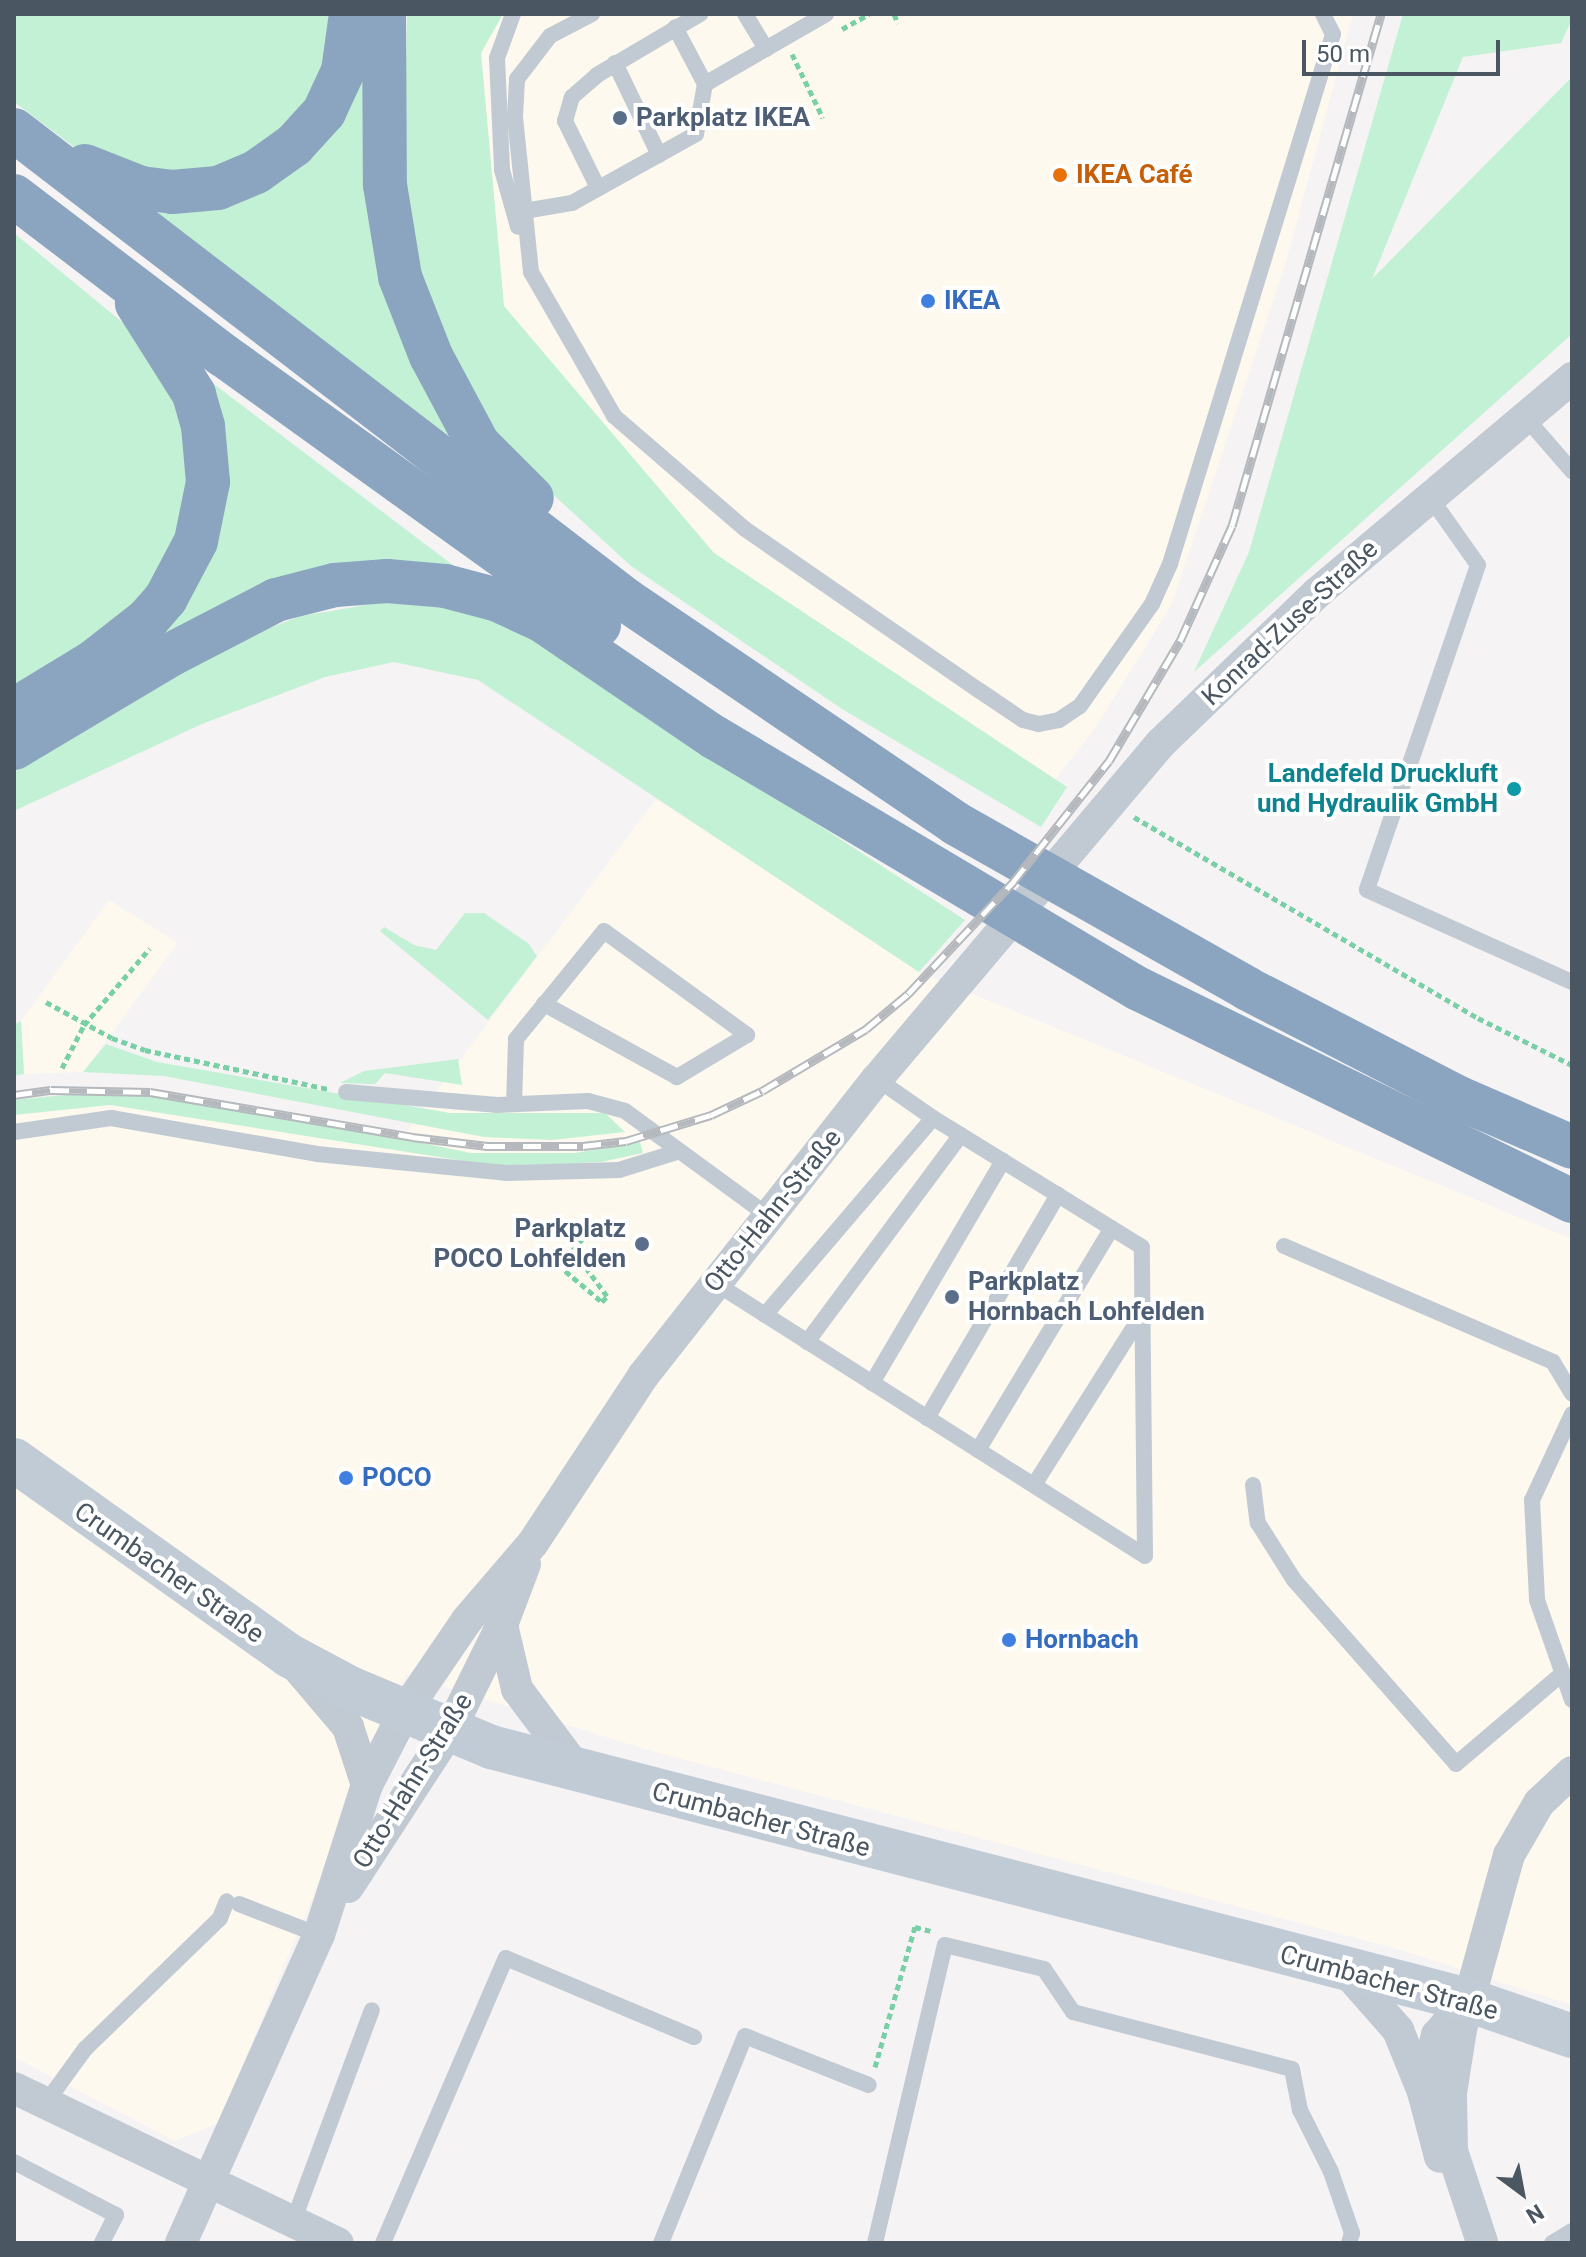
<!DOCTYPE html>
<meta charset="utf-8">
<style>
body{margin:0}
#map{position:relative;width:1586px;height:2257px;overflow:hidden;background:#f5f3f3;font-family:Roboto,sans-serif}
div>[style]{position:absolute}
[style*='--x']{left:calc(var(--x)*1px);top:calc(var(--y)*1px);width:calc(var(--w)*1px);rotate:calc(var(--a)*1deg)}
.commercial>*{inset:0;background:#fdf9ef}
.green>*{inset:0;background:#c3f1d5}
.path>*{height:5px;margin-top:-2.5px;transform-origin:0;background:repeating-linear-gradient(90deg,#7ad0a6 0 6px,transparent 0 10px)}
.lane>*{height:16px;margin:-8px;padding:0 8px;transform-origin:8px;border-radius:8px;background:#c1cad2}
.street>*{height:32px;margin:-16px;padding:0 16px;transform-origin:16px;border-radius:16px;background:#c1cad2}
.secondary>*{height:44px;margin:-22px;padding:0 22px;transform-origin:22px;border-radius:22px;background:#c1cbd6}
.highway>*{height:44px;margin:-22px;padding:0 22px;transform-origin:22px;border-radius:22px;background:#8ba5c1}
.rail>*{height:9px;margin-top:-4.5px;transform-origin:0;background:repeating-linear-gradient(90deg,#fff 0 18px,#b5b8bd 0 36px);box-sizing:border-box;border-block:2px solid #b5b8bd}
.dots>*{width:22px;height:22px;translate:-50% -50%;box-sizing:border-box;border:4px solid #fff;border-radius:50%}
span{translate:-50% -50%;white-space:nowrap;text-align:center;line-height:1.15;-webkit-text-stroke:8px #fff;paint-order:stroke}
.service-label{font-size:26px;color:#4e5e75;font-weight:700}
.left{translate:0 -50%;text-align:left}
.right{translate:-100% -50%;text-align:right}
.food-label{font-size:26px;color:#c56008;font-weight:700}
.shop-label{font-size:26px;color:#366cbe;font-weight:700}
.street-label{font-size:26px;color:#4a5661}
.culture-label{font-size:26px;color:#0d838f;font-weight:700}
.frame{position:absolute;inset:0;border:16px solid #4a5661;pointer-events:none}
.north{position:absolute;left:1482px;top:2153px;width:80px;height:80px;-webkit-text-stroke:6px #fff;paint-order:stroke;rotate:148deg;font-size:22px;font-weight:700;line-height:32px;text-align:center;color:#4a5661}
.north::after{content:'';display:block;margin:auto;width:28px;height:36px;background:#4a5661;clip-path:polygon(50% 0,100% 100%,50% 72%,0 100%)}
.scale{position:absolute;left:1302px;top:40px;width:198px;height:36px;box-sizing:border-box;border:4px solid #4a5661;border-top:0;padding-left:10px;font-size:24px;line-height:28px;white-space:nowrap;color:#4a5661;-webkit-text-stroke:6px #fff;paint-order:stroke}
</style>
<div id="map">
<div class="commercial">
<i style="clip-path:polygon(503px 14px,1353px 14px,1286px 262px,1171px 606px,1097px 725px,1055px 780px,714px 553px,504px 306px,481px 53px)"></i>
<i style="clip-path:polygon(656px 799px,919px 972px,1572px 1239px,1572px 2005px,1401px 1950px,648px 1750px,406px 1675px,218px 2123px,175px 2141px,14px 2057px,14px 1100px,86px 1093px,164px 1096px,401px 1139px)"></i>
<i style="clip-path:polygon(109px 900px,178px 943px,83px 1072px,24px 1074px,21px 1021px)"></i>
</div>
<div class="green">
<i style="clip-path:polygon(14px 14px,333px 14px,330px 57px,306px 113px,247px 164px,167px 177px,81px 152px,14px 102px)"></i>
<i style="clip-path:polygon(407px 14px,503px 14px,481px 53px,504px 306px,714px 553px,1067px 787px,1041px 827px,842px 709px,631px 566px,509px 454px,480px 411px,426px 294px,409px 231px,404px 160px)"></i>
<i style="clip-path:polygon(1403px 14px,1572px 14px,1572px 19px,1561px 43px,1463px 57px,1372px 279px,1572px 77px,1572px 334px,1194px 672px,1249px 552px)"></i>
<i style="clip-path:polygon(362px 21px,426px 379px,455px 451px,137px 203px,271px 178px)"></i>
<i style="clip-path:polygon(14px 233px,145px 341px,186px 422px,191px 503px,162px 571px,107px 632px,14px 690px)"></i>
<i style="clip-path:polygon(190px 366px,454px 566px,370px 561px,47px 703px,195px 570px)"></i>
<i style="clip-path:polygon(396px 600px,467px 606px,516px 629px,965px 920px,919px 972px,478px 680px,394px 662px,325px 677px,202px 724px,14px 811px,14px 772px,240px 639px,301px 616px)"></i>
<i style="clip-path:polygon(465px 913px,484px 913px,529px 944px,537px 956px,488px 1020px,380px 931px,384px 927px,414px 945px,436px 950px)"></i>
<i style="clip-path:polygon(21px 1021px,24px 1074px,14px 1076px,14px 1025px)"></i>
<i style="clip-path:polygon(106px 1044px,157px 1062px,450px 1113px,605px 1113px,625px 1132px,552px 1140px,484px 1137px,164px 1076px,83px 1072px)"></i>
<i style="clip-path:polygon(458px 1059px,462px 1085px,385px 1073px,375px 1084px,340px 1083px,364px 1071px)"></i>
<i style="clip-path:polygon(86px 1093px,164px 1096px,245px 1107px,471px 1153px,575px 1153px,640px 1142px,643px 1153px,601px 1162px,502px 1167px,110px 1105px,14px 1115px,14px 1100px)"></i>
</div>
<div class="path">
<i style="--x:894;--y:14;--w:10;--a:66"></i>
<i style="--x:842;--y:29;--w:31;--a:-29"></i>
<i style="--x:792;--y:54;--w:71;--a:64.2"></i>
<i style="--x:1134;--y:817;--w:398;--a:30.3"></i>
<i style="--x:1478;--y:1018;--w:105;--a:26.6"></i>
<i style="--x:46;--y:1002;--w:75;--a:28.6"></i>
<i style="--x:112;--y:1038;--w:35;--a:20"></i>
<i style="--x:145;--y:1050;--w:188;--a:12"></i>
<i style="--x:62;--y:1068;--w:48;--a:-62.9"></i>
<i style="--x:84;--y:1025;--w:101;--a:-49.4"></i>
<i style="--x:550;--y:1258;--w:68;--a:40.2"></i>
<i style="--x:602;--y:1302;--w:8;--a:-50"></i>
<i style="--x:607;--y:1296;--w:57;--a:-126.5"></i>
<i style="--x:573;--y:1250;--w:17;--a:-50"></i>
<i style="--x:560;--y:1266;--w:21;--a:-51"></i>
<i style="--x:875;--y:2067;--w:146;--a:-74.1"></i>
<i style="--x:915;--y:1927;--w:16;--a:14"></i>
</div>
<div class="lane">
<i style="--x:513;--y:14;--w:47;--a:110"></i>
<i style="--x:497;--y:58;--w:112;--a:87.4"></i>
<i style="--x:502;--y:170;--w:59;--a:74.3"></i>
<i style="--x:592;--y:14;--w:47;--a:152.4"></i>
<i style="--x:550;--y:36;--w:54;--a:127.5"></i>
<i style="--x:517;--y:79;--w:38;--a:93"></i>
<i style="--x:515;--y:117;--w:156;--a:84.1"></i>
<i style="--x:531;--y:272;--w:166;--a:60"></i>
<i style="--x:614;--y:416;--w:173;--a:40.8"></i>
<i style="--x:745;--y:529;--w:285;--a:34.6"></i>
<i style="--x:980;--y:691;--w:52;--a:34"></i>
<i style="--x:1023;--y:720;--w:16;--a:14"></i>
<i style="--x:1039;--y:724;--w:20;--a:-11"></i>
<i style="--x:1059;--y:720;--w:25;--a:-34"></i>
<i style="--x:1080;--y:706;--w:125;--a:-54.8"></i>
<i style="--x:1152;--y:604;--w:44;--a:-65.8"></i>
<i style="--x:1170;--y:564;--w:554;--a:-72.9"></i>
<i style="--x:1333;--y:34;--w:22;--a:-117"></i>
<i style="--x:745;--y:14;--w:41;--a:59"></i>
<i style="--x:615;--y:63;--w:102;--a:64.4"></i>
<i style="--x:705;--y:84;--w:140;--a:-30"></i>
<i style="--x:598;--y:188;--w:75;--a:-116.2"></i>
<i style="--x:565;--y:121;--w:25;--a:-74"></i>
<i style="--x:572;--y:97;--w:33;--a:-41"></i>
<i style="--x:597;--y:75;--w:120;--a:-30.6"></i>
<i style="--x:524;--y:211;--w:49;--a:-9.5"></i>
<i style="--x:572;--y:203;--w:142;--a:-29.1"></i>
<i style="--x:696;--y:134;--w:51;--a:-79.8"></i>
<i style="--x:705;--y:84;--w:64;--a:-117.8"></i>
<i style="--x:1525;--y:417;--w:72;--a:49"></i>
<i style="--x:1430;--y:497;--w:83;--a:54.8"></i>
<i style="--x:1478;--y:565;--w:343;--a:108.9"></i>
<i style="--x:1367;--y:890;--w:225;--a:24.2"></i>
<i style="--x:877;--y:1079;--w:68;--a:34.9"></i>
<i style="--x:346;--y:1092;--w:152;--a:4.9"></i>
<i style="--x:497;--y:1105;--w:91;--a:-2.5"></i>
<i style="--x:588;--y:1101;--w:38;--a:15"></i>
<i style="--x:625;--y:1111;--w:180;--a:36.2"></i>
<i style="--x:514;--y:1104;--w:65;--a:-88.2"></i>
<i style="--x:516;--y:1039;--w:139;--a:-50.8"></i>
<i style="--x:604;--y:931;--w:177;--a:36"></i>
<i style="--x:747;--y:1035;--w:82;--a:149"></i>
<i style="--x:677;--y:1077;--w:152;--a:-151.2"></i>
<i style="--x:14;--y:1132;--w:98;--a:-8.2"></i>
<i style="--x:111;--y:1118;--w:209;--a:9.9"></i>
<i style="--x:317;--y:1154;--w:190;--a:5.7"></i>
<i style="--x:506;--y:1173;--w:113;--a:-1.5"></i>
<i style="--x:619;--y:1170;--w:61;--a:-17.2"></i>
<i style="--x:1284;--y:1246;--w:293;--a:23.3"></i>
<i style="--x:1553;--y:1362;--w:37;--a:59"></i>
<i style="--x:715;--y:1283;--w:509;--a:32.41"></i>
<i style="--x:1145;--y:1556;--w:309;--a:-90.6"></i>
<i style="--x:1142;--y:1247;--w:246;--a:-148.3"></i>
<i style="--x:933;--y:1118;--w:259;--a:130.5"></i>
<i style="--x:807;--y:1342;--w:258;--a:-53.4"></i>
<i style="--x:872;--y:1383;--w:258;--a:-59.5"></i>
<i style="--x:1572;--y:1414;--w:95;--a:114.9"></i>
<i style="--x:1532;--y:1500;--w:100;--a:87.1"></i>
<i style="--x:1537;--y:1600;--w:106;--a:70.7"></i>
<i style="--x:927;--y:1418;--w:259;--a:-59.6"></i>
<i style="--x:978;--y:1450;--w:259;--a:-58.9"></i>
<i style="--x:1034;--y:1485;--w:202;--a:-57.7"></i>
<i style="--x:1253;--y:1485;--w:38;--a:83"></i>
<i style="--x:1258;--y:1523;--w:67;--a:57.7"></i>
<i style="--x:1294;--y:1580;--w:245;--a:48.6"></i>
<i style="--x:1456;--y:1764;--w:140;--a:-40.4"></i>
<i style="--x:239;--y:1904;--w:86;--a:21.2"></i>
<i style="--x:45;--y:2104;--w:68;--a:-54"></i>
<i style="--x:85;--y:2049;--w:188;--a:-44.1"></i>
<i style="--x:220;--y:1918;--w:18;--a:-68"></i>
<i style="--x:14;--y:2162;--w:115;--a:27.5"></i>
<i style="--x:116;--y:2215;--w:31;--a:117"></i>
<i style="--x:293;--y:2222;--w:226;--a:-69.6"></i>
<i style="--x:383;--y:2243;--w:310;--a:-66.7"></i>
<i style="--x:506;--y:1958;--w:204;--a:22.8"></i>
<i style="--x:661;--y:2243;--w:223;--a:-67.9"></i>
<i style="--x:745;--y:2036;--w:133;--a:21.6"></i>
<i style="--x:875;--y:2243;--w:306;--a:-76.8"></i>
<i style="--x:945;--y:1945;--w:102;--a:13.6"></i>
<i style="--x:1044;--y:1969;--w:52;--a:56"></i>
<i style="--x:1073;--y:2012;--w:226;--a:14.6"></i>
<i style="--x:1292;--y:2069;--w:42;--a:79"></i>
<i style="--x:1300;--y:2110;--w:69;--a:63.4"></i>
<i style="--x:1331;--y:2172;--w:65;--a:71"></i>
<i style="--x:1352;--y:2233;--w:10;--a:107"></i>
<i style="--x:1552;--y:2243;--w:23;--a:-31"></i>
</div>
<div class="street">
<i style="--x:502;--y:1625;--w:66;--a:76.8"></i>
<i style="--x:517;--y:1689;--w:104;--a:53.2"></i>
<i style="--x:297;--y:1667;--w:79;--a:49.6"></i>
<i style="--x:348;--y:1727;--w:61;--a:71.9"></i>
<i style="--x:348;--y:1887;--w:187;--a:-57"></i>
<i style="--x:450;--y:1730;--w:117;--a:-63.7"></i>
<i style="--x:502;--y:1625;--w:65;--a:-69.3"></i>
<i style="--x:1346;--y:1971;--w:79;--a:48.6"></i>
<i style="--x:1398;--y:2030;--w:67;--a:68"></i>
<i style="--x:1423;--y:2092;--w:67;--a:75.3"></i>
<i style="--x:14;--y:2088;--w:359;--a:25.6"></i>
<i style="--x:1423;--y:2091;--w:58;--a:-76"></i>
<i style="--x:1437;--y:2035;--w:44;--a:-48.7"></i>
<i style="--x:1482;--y:2242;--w:96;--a:-108.2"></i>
<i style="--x:1452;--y:2151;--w:58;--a:-91"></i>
<i style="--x:1451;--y:2093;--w:65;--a:-81.1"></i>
<i style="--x:1461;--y:2029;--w:180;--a:-74.6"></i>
<i style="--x:1509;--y:1855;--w:60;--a:-60"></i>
<i style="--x:1539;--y:1803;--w:45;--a:-43.2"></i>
<i style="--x:181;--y:2243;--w:338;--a:-65.9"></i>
<i style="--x:319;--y:1935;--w:157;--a:-72.3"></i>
<i style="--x:367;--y:1785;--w:83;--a:-62.8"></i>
<i style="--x:405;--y:1711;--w:110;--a:-55.7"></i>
<i style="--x:467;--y:1620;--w:101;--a:-49.4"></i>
<i style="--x:533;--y:1543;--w:200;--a:-56.6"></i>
<i style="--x:643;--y:1376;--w:378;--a:-51.8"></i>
<i style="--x:877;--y:1079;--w:440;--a:-49.8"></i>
<i style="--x:1161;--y:743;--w:216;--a:-43.9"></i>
<i style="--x:1317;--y:593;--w:334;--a:-40.1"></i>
</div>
<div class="secondary">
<i style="--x:14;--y:1460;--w:336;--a:35.4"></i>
<i style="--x:288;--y:1655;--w:70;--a:28"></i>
<i style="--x:350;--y:1688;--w:153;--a:22.7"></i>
<i style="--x:491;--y:1747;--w:1009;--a:14.52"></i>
<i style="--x:1468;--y:2000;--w:110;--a:19.1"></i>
</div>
<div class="highway">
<i style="--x:384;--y:14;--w:171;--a:89.7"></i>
<i style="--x:385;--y:185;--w:93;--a:80.7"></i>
<i style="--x:400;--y:277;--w:85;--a:68.6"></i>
<i style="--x:431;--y:356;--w:100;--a:61.9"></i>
<i style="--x:478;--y:444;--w:76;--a:45"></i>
<i style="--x:14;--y:130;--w:772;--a:37.52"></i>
<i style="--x:626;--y:600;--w:397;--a:34.1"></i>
<i style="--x:955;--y:823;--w:337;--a:29.5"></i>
<i style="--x:1248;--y:989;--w:237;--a:27.3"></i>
<i style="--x:1459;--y:1098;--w:123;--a:23.4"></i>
<i style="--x:85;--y:166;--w:60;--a:21.4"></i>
<i style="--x:141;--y:188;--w:31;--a:7"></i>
<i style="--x:172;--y:192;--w:46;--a:-5"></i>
<i style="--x:218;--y:188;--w:41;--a:-22.8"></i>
<i style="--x:256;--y:172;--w:47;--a:-35.4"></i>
<i style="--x:294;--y:145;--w:45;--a:-47.7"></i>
<i style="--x:324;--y:112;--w:45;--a:-65.1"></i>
<i style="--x:343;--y:71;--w:58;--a:-82"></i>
<i style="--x:14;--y:196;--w:263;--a:37.3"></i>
<i style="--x:223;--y:355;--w:463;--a:35.7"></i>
<i style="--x:14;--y:710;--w:92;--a:-31.3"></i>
<i style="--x:93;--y:662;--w:68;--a:-37.9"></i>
<i style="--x:147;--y:620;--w:29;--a:-49"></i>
<i style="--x:166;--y:598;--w:64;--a:-62.2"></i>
<i style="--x:196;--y:541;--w:60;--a:-78.5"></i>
<i style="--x:208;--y:482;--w:56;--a:-95.1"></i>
<i style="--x:203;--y:426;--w:33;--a:-106"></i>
<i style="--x:194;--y:394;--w:107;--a:-122.3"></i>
<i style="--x:14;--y:748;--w:182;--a:-30.8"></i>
<i style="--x:170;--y:655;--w:119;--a:-27.4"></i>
<i style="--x:276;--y:600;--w:61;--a:-14.3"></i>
<i style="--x:335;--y:585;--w:52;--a:-4.4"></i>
<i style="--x:387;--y:581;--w:58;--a:4.9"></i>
<i style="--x:445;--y:586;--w:55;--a:14.8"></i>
<i style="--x:498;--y:600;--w:50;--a:25"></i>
<i style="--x:543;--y:621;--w:207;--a:34.2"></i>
<i style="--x:714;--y:737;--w:494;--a:30.7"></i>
<i style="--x:1139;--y:989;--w:482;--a:26.1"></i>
</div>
<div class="rail">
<i style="--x:14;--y:1095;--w:37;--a:-8"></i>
<i style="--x:51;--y:1090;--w:99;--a:1.2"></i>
<i style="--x:150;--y:1092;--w:266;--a:9.7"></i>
<i style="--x:412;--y:1137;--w:76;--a:6.8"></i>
<i style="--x:487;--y:1146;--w:96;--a:0"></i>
<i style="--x:583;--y:1146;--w:43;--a:-6.6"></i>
<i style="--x:626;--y:1141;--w:89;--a:-17"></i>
<i style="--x:711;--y:1115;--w:56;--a:-25.2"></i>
<i style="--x:762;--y:1091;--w:121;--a:-30.8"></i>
<i style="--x:866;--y:1029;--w:55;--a:-39.8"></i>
<i style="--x:908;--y:994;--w:154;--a:-46.8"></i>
<i style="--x:1013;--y:882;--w:154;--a:-51.6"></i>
<i style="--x:1109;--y:761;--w:139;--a:-59.4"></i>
<i style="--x:1180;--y:641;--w:126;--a:-65.7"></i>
<i style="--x:1232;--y:526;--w:533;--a:-73.77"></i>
</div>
<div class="dots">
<i style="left:620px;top:118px;background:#5c6f8a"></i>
<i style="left:1060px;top:175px;background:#e8710a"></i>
<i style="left:928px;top:301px;background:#3f7fe0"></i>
<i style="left:1514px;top:789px;background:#0f9aa8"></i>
<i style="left:642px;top:1244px;background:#5c6f8a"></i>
<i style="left:952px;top:1297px;background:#5c6f8a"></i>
<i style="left:346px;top:1478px;background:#3f7fe0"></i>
<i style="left:1009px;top:1640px;background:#3f7fe0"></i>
</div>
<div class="service-label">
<span class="left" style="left:636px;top:118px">Parkplatz IKEA</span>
<span class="right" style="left:626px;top:1244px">Parkplatz<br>POCO Lohfelden</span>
<span class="left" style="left:968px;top:1297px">Parkplatz<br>Hornbach Lohfelden</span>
</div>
<div class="food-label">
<span class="left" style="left:1076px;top:175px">IKEA Café</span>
</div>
<div class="shop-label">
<span class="left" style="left:944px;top:301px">IKEA</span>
<span class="left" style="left:362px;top:1478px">POCO</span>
<span class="left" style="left:1025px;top:1640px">Hornbach</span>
</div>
<div class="street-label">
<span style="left:1290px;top:623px;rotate:-43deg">Konrad-Zuse-Straße</span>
<span style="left:773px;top:1211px;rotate:-51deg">Otto-Hahn-Straße</span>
<span style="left:169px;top:1573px;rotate:35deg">Crumbacher Straße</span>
<span style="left:413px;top:1781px;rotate:-58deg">Otto-Hahn-Straße</span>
<span style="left:761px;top:1820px;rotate:15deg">Crumbacher Straße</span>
<span style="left:1389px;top:1983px;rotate:15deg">Crumbacher Straße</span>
</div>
<div class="culture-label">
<span class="right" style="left:1498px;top:789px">Landefeld Druckluft<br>und Hydraulik GmbH</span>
</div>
<div class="frame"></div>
<div class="north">N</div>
<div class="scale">50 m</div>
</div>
